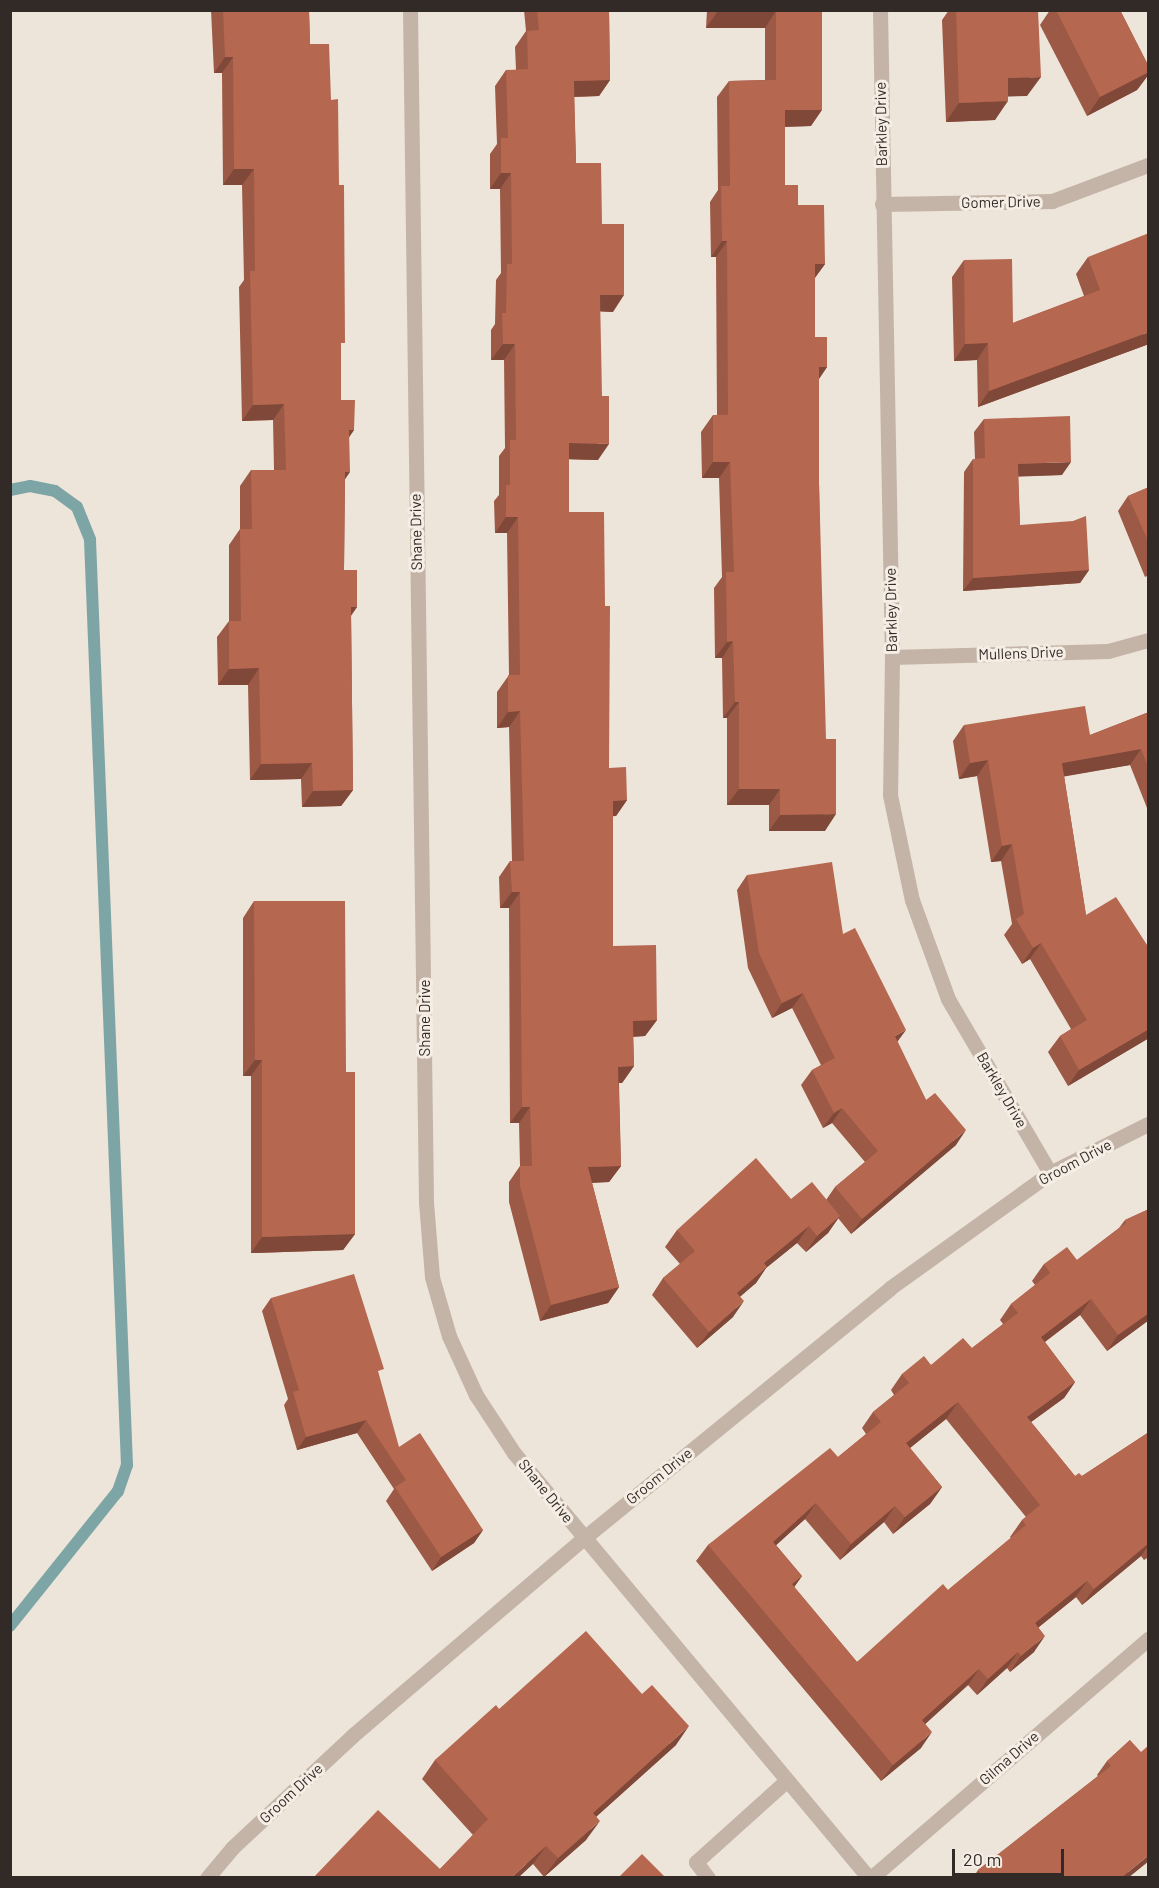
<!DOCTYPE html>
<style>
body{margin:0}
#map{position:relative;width:1159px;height:1888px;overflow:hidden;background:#ede4da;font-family:Barlow,sans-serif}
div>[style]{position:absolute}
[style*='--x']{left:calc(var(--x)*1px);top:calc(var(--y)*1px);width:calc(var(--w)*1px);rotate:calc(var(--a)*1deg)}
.stream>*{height:12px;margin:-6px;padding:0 6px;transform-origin:6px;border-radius:6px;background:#7da5a6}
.minor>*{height:15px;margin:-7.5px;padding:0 7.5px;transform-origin:7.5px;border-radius:7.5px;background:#c3b4a7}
.wall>*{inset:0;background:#9c5945}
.shaded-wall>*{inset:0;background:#7f4838}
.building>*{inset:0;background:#b56750}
span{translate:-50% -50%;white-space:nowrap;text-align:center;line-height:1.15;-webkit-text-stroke:6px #f6eee5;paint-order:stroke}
.street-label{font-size:15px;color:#312a27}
.frame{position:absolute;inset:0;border:12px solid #312a27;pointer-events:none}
.scale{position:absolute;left:952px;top:1849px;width:112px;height:27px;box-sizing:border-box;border:3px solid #312a27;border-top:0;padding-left:8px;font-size:18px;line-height:21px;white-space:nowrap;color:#312a27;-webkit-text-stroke:4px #f6eee5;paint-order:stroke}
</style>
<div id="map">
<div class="stream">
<i style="--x:10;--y:490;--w:20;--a:-11"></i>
<i style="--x:30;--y:486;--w:25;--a:11"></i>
<i style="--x:55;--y:491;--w:27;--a:36"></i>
<i style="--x:77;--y:507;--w:35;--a:68"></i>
<i style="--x:90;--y:540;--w:926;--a:87.71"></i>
<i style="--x:127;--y:1465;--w:28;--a:109"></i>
<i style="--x:118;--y:1491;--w:173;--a:128.7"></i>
</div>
<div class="minor">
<i style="--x:410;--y:10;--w:1192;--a:89.23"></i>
<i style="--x:426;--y:1202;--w:75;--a:85.4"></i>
<i style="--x:432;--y:1277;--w:61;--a:73.9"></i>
<i style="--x:449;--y:1336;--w:65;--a:65.4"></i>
<i style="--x:476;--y:1395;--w:69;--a:56.8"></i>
<i style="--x:514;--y:1453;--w:554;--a:50.13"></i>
<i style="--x:880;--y:10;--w:647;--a:88.94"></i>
<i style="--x:892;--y:657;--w:138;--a:90.8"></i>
<i style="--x:890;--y:795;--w:107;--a:78.2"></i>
<i style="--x:912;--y:900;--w:105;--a:70"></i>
<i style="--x:948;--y:999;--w:202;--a:59.6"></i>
<i style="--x:882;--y:204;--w:170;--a:-1"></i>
<i style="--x:1052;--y:201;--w:103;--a:-20.6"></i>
<i style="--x:892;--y:657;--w:216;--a:-1.6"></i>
<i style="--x:1108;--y:651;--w:41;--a:-15.4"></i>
<i style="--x:207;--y:1878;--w:39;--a:-50"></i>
<i style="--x:232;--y:1848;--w:164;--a:-43"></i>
<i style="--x:352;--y:1736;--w:305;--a:-40.5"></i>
<i style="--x:584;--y:1538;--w:395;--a:-39.2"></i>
<i style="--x:890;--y:1288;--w:197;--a:-35.7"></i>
<i style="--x:1050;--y:1173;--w:110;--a:-26.6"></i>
<i style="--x:708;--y:1878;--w:20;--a:-127"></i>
<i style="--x:696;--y:1862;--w:122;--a:-42"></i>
<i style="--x:871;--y:1878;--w:366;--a:-40.8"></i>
</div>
<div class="wall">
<i style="clip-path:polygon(211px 10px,309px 10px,310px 44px,331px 100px,341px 349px,341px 400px,354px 430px,349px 437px,345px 480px,344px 570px,357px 607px,351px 616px,353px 790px,341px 806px,302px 807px,301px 779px,250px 780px,248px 685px,218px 685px,217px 637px,229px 621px,229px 545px,240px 529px,240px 486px,251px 470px,274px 470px,273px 420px,242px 421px,239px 287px,244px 280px,242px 185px,223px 185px,222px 73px,214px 73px)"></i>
<i style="clip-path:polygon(524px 10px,609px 10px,610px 80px,599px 96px,574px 97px,576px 163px,602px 224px,613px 312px,600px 311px,598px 460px,569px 459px,569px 512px,605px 606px,609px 768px,627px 800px,616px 816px,613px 816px,613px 946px,657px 1020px,645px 1036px,633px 1037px,634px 1066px,622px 1083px,619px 1083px,621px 1166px,609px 1182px,592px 1183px,619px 1287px,608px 1303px,540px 1321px,509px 1202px,509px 1182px,520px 1166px,519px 1123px,510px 1123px,509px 908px,500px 908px,499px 877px,510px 861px,512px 861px,509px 727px,497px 728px,497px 692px,509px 675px,507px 533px,495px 533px,494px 501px,499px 495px,499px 456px,505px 448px,504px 360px,491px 360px,491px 330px,495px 324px,496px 280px,501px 273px,500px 189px,490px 189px,490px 154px,497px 144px,495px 86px,506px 70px,516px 70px,515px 47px,526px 31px)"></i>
<i style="clip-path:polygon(707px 10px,822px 10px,811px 126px,785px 127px,785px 185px,798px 205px,825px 264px,815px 278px,815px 337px,827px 367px,819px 379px,819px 483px,825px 831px,769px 831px,769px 805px,727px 805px,727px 718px,723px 718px,722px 658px,715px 658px,714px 588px,722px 577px,719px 478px,702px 478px,701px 432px,713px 415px,717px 415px,716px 257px,711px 257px,710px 202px,718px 190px,717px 97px,729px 81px,765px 80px,765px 28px,706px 28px)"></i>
<i style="clip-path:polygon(949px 10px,1038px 10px,1027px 96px,1008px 96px,995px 120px,946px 122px,942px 20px)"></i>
<i style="clip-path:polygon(1050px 10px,1120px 10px,1149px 67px,1149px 74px,1137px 90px,1087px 116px,1040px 25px)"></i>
<i style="clip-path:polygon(1088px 257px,1149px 344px,978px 407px,977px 360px,954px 361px,952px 277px,964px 260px,1013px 323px,1084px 296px,1076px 274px)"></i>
<i style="clip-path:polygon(984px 419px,1062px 475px,1018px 476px,1020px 525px,1089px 570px,1080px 583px,963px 591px,964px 472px,973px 459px,975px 459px,974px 432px)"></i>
<i style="clip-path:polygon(1149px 487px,1149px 575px,1145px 577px,1118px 511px,1128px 496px)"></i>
<i style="clip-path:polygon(1149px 712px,1149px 813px,1130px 765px,1064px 776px,1086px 915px,1149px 948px,1149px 1038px,1068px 1086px,1048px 1052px,1060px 1036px,1071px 1029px,1030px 959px,1022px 964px,1004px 935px,1012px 924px,1001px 861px,991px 862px,977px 776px,959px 779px,953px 741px,964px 725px,1090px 735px)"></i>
<i style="clip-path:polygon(747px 875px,843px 934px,926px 1100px,956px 1145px,851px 1234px,838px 1218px,828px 1233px,806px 1252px,797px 1243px,766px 1268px,756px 1283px,740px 1296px,733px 1317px,697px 1348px,652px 1295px,663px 1278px,680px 1264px,665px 1247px,677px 1230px,791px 1199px,826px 1200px,835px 1187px,865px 1162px,832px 1123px,823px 1128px,801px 1085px,812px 1070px,821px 1065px,792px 1008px,772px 1018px,748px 968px,737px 890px)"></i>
<i style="clip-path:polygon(254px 901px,346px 1072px,355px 1234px,343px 1250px,251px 1253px,251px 1076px,243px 1076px,243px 918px)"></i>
<i style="clip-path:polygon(evenodd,1149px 1209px,1149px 1320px,1107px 1351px,1080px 1315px,1045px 1342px,1075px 1382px,1064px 1398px,1031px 1422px,1075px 1476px,1082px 1476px,1149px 1432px,1149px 1557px,1144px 1560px,1141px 1556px,1082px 1605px,1076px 1597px,1039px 1627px,1034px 1652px,1010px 1672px,1007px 1668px,977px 1695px,968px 1685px,925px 1724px,921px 1748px,881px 1781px,696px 1561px,708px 1545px,838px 1457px,866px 1434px,862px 1428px,873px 1412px,894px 1395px,891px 1390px,902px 1374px,931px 1365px,972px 1348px,1003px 1324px,1000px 1320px,1011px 1304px,1035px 1285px,1032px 1281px,1044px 1264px,1077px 1260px,1119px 1228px,1125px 1220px,1149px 1209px,946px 1419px,1026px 1517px,1022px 1520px,1010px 1537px,1011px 1538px,948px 1590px,857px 1662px,794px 1587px,802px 1576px,776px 1545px,805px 1519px,840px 1560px,884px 1522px,893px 1534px,930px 1504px,942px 1487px,910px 1448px,946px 1419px)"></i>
<i style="clip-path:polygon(271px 1298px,399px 1447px,483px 1530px,474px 1543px,432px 1571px,386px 1501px,394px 1489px,357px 1433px,297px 1450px,284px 1405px,288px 1399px,262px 1311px)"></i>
<i style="clip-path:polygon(499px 1709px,676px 1745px,596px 1817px,586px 1840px,544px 1877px,533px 1864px,440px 1869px,473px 1835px,422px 1779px,435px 1760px)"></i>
<i style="clip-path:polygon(1130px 1740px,1128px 1878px,973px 1878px,978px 1870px,1098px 1776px,1097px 1775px,1107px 1761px)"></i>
</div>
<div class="shaded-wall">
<i style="clip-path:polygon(718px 11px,776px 11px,765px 28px,706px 28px)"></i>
<i style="clip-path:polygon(225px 57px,233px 57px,222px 73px,214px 73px)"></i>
<i style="clip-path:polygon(1149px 72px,1149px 74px,1137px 90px,1087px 116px,1100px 97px)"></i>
<i style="clip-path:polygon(1041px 77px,1027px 96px,994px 97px,1008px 78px)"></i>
<i style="clip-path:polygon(610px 80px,599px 96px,563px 97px,574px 81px)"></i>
<i style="clip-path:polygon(1008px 101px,995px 120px,946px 122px,959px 103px)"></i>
<i style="clip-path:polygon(785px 110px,822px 110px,811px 126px,773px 127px)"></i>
<i style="clip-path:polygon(234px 169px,254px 169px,242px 185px,223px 185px)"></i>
<i style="clip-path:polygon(501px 173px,511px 173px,500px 189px,490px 189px)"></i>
<i style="clip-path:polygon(722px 241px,727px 241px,716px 257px,711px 257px)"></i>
<i style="clip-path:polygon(815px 264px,825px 264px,813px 280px)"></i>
<i style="clip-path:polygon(600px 295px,624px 295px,613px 312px,589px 311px)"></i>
<i style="clip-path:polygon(1149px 332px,1149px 344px,978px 407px,989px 391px)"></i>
<i style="clip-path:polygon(988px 343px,977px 360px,954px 361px,965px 344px)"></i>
<i style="clip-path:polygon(503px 344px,515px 344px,504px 360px,491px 360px)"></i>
<i style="clip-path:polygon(819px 367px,827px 367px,816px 383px)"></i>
<i style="clip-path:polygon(284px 404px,273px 420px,242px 421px,253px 405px)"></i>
<i style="clip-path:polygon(349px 430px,354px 430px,343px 446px)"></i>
<i style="clip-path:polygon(569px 443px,609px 444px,598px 460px,557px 459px)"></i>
<i style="clip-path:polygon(713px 462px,730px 462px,719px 478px,702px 478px)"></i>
<i style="clip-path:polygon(1071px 462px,1062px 475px,1008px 477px,1018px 464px)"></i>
<i style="clip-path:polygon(345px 472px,350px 472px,339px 488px)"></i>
<i style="clip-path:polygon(506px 517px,518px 517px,507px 533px,495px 533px)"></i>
<i style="clip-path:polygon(1089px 570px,1080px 583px,963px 591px,973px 578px)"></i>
<i style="clip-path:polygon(351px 607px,357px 607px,345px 623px)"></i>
<i style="clip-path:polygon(733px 641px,722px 658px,715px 658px,727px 642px)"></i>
<i style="clip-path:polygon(259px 668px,248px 685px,218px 685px,229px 669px)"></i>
<i style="clip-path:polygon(735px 702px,739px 702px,727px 718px,723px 718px)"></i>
<i style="clip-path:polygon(520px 711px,509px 727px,497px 728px,508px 712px)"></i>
<i style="clip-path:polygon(1141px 749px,1130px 765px,1050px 779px,1062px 763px)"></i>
<i style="clip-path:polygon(988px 760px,977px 776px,959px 779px,970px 763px)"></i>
<i style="clip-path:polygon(312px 763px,301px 779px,250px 780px,261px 764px)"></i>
<i style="clip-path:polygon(739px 789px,780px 789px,769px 805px,727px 805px)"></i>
<i style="clip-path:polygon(353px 790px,341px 806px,302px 807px,313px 791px)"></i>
<i style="clip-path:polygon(627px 800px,616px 816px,602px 817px,613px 801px)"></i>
<i style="clip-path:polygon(836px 814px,825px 831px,769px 831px,780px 815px)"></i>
<i style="clip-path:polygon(1012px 844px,1001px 861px,991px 862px,1002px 846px)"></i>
<i style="clip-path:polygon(512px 892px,520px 892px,509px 908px,500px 908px)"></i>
<i style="clip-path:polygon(1041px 943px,1030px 959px,1022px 964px,1033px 948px)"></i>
<i style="clip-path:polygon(803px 993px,792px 1008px,772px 1018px,782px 1003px)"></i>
<i style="clip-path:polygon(657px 1020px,645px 1036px,622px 1037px,633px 1021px)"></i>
<i style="clip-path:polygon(1149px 1029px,1149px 1038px,1068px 1086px,1079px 1070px)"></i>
<i style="clip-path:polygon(906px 1030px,895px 1045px,895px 1036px)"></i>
<i style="clip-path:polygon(255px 1060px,262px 1060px,251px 1076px,243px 1076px)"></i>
<i style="clip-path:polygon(634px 1066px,622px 1083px,607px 1083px,618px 1067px)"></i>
<i style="clip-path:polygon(522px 1107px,530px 1107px,519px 1123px,510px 1123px)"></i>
<i style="clip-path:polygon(842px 1108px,832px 1123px,823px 1128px,834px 1113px)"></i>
<i style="clip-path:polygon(966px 1130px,956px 1145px,851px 1234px,862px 1219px)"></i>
<i style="clip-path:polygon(621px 1166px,609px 1182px,576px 1183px,588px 1167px)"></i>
<i style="clip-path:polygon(840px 1216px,828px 1233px,806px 1252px,817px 1236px)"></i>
<i style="clip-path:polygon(809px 1226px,797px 1243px,766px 1268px,756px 1283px,726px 1309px,737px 1293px,764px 1263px)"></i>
<i style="clip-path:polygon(355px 1234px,343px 1250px,251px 1253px,262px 1237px)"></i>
<i style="clip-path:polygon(619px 1287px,608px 1303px,540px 1321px,551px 1305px)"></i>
<i style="clip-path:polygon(1091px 1299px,1080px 1315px,1030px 1353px,1041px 1337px)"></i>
<i style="clip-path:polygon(744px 1301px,733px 1317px,697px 1348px,709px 1332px)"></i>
<i style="clip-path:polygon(1149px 1313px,1149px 1320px,1107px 1351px,1118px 1335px)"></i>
<i style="clip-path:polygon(1075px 1382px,1064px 1398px,1016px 1433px,1027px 1417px)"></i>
<i style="clip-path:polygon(958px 1402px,946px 1419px,895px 1460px,906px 1443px)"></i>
<i style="clip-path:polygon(366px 1420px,357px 1433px,297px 1450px,306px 1437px)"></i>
<i style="clip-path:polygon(942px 1487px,930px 1504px,893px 1534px,905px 1517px)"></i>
<i style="clip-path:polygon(816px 1503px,805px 1519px,762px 1558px,773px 1542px)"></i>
<i style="clip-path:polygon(895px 1506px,884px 1522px,840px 1560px,851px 1544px)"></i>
<i style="clip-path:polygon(483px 1530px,474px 1543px,432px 1571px,441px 1557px)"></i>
<i style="clip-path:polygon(1149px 1543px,1149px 1545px,1141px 1556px,1082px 1605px,1094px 1589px)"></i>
<i style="clip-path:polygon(802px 1576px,790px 1593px,792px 1584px)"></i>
<i style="clip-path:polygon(1087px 1581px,1076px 1597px,1024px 1639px,1035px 1623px)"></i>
<i style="clip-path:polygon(1045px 1636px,1034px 1652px,1010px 1672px,1021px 1656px)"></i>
<i style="clip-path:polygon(1018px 1652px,1007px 1668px,977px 1695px,988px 1679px)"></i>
<i style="clip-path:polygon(979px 1669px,968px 1685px,911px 1737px,922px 1720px)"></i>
<i style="clip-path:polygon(689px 1726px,676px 1745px,579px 1832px,593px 1813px)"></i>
<i style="clip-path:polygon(932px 1732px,921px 1748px,881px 1781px,893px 1765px)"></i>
<i style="clip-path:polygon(600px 1821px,586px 1840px,544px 1877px,558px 1858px)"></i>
<i style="clip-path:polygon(546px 1846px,533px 1864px,518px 1878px,511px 1878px)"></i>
<i style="clip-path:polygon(1149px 1855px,1149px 1861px,1128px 1878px,1121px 1878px)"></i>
</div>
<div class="building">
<i style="clip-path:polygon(223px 10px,309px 10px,310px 44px,329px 44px,331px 100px,338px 99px,339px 185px,344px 185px,345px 343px,341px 343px,341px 400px,355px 400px,354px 430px,349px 430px,350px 472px,345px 472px,344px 570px,357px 570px,357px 607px,351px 607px,353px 790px,313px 791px,312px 763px,261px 764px,259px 668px,229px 669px,229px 621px,241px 621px,240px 529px,252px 529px,251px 470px,286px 470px,284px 404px,253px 405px,250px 271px,255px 271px,254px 169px,234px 169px,233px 57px,225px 57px)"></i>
<i style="clip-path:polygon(537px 10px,609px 10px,610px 80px,574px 81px,576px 163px,601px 163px,602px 224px,624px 224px,624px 295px,600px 295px,602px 396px,609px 396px,609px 444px,569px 443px,569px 512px,604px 512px,605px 606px,610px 606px,609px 768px,626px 767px,627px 800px,613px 801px,613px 946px,656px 945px,657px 1020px,633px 1021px,634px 1066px,618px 1067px,621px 1166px,588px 1167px,619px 1287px,551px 1305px,520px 1186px,520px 1166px,532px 1166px,530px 1107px,522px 1107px,520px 892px,512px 892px,510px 861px,524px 861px,520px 711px,508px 712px,508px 675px,520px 675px,518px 517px,506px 517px,506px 485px,510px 485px,510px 440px,516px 440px,515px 344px,503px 344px,502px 313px,506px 313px,507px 264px,512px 264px,511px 173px,501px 173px,501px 138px,508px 138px,506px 70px,528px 69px,527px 31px,539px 30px)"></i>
<i style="clip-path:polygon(718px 10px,822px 10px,822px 110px,785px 110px,785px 185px,798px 185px,798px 205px,824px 205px,825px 264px,815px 264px,815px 337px,827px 337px,827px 367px,819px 367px,819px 483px,826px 739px,836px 739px,836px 814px,780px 815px,780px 789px,739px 789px,739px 702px,735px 702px,733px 641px,727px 642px,726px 572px,734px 572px,730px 462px,713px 462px,713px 415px,728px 415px,727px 241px,722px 241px,721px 186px,730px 186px,729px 81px,776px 80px,776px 11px,718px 11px)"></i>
<i style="clip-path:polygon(956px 10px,1038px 10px,1041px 77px,1008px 78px,1008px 101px,959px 103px)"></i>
<i style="clip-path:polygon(1056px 10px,1120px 10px,1149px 67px,1149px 72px,1100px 97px)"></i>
<i style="clip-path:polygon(1149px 233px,1149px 332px,989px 391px,988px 343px,965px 344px,964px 260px,1012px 259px,1013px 323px,1100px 290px,1088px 257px)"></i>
<i style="clip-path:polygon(1070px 416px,1071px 462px,1018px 464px,1020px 525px,1073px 521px,1086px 516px,1089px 570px,973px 578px,973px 459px,985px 458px,984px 419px)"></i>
<i style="clip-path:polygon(1149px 487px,1149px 543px,1128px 496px)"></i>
<i style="clip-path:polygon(1085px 706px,1090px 735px,1149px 712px,1149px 769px,1141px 749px,1062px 763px,1086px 915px,1116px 897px,1149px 948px,1149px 1029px,1079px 1070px,1060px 1036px,1087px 1020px,1041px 943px,1033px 948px,1016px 919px,1024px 914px,1012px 844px,1002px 846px,988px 760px,970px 763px,964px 725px)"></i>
<i style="clip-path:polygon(832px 862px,843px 934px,855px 928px,906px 1030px,895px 1036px,926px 1100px,935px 1093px,966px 1130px,862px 1219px,835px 1187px,878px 1151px,842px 1108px,834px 1113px,812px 1070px,835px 1058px,803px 993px,782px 1003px,759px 953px,747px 875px)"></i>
<i style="clip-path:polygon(254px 901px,345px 901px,346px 1072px,355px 1072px,355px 1234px,262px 1237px,262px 1060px,255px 1060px)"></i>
<i style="clip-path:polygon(756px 1158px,791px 1199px,812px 1182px,840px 1216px,817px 1236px,809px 1226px,764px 1263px,767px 1267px,737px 1293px,744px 1301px,709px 1332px,663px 1278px,695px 1251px,677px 1230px)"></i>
<i style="clip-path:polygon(evenodd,1149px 1209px,1149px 1313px,1118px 1335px,1091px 1299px,1041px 1337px,1075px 1382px,1027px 1417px,1075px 1476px,1079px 1473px,1082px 1476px,1149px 1432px,1149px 1543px,1094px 1589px,1087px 1581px,1035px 1623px,1045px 1636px,1021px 1656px,1018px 1652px,988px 1679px,979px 1669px,922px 1720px,932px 1732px,893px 1765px,708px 1545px,830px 1448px,838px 1457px,881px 1422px,873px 1412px,909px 1383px,902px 1374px,924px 1356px,931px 1365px,963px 1338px,972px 1348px,1018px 1313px,1011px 1304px,1050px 1273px,1044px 1264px,1067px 1247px,1077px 1260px,1126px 1223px,1125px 1220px,1149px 1209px,958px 1402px,1040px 1505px,1022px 1520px,1026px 1525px,948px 1590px,943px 1584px,857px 1662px,792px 1584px,802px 1576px,773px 1542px,816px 1503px,851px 1544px,895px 1506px,905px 1517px,942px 1487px,906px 1443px,958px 1402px)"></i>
<i style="clip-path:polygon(354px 1274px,384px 1369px,378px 1371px,399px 1447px,420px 1433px,483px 1530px,441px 1557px,395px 1487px,406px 1480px,366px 1420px,306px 1437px,293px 1392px,299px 1390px,271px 1298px)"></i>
<i style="clip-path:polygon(586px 1631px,642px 1694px,652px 1685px,689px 1726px,593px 1813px,600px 1821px,558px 1858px,546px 1846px,511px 1878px,313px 1878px,378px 1810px,440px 1869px,488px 1819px,435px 1760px,496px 1705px,499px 1709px)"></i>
<i style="clip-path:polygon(1130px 1740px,1141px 1752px,1149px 1745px,1149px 1855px,1121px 1878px,984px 1878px,978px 1870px,1111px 1766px,1107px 1761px)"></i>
<i style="clip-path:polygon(642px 1854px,666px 1878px,618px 1878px)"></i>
</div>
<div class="street-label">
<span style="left:881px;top:124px;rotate:-91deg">Barkley Drive</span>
<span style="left:1001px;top:202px;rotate:-1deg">Gomer Drive</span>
<span style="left:416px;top:532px;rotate:-91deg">Shane Drive</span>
<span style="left:891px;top:610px;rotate:-91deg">Barkley Drive</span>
<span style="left:1021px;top:653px;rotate:-2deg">Mullens Drive</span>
<span style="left:425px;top:1018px;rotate:-90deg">Shane Drive</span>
<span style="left:1002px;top:1090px;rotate:60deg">Barkley Drive</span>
<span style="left:1075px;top:1162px;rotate:-28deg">Groom Drive</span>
<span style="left:659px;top:1476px;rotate:-39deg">Groom Drive</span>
<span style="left:546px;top:1491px;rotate:51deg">Shane Drive</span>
<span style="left:1009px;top:1758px;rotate:-41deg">Gilma Drive</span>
<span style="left:291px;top:1793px;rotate:-43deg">Groom Drive</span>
</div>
<div class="frame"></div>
<div class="scale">20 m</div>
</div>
